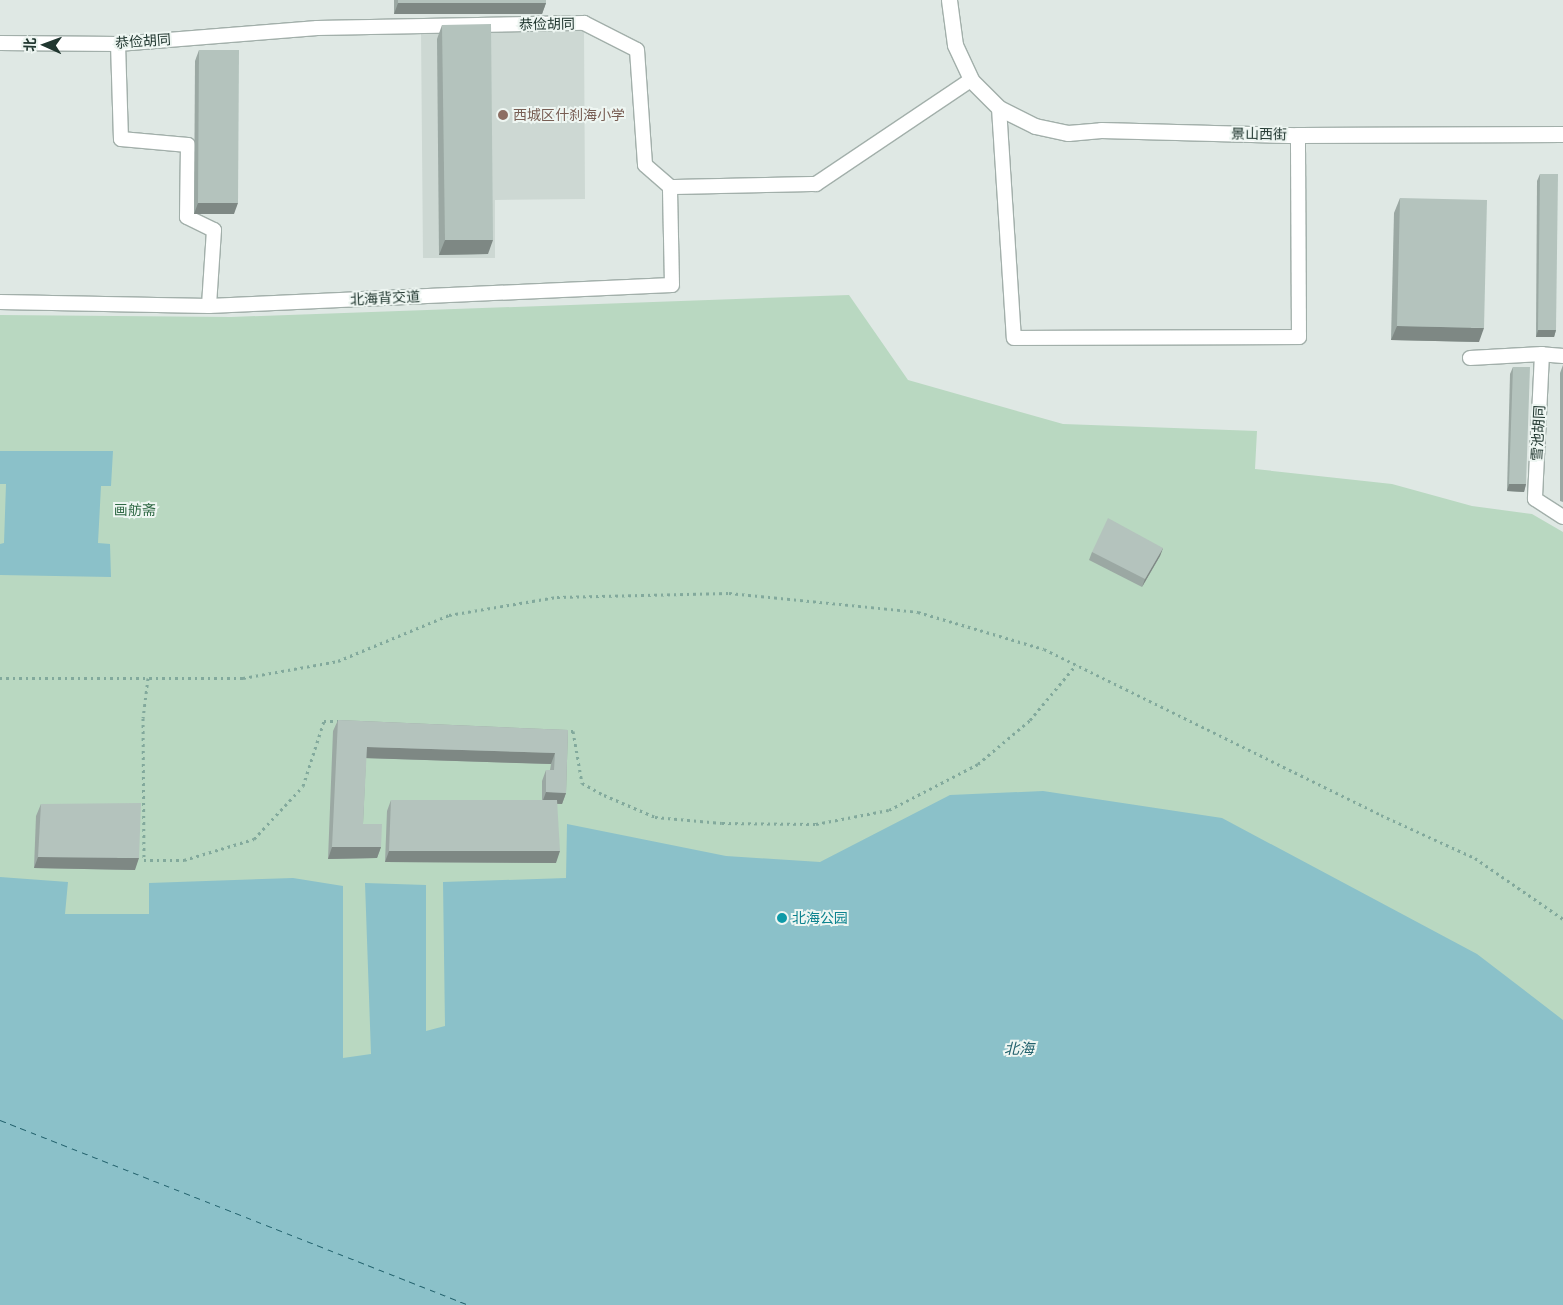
<!DOCTYPE html>
<meta charset="utf-8">
<style>
body{margin:0}
#map{position:relative;width:1563px;height:1305px;overflow:hidden;background:#dfe8e4;font-family:Helvetica,"Noto Sans SC",sans-serif}
div>[style]{position:absolute}
[style*='--x']{left:calc(var(--x)*1px);top:calc(var(--y)*1px);width:calc(var(--w)*1px);rotate:calc(var(--a)*1deg)}
.built>*{inset:0;background:#cdd8d3}
.green>*{inset:0;background:#b9d8c1}
.water>*{inset:0;background:#8bc1c9}
.ferry>*{height:1px;margin-top:-0.5px;transform-origin:0;background:repeating-linear-gradient(90deg,#22616c 0 6px,transparent 0 11px)}
.path>*{height:3px;margin-top:-1.5px;transform-origin:0;background:repeating-linear-gradient(90deg,#82a99c 0 2.5px,transparent 0 6.5px)}
.roads{filter:drop-shadow(1px 0 #a2afaa) drop-shadow(-1px 0 #a2afaa) drop-shadow(0 1px #a2afaa) drop-shadow(0 -1px #a2afaa)}
.lane>*{height:14px;margin:-7px;padding:0 7px;transform-origin:7px;border-radius:7px;background:#fff}
.secondary>*{height:15px;margin:-7.5px;padding:0 7.5px;transform-origin:7.5px;border-radius:7.5px;background:#fff}
.wall>*{inset:0;background:#9ba8a3}
.shaded-wall>*{inset:0;background:#7e8884}
.building>*{inset:0;background:#b4c3bd}
.dots>*{width:14px;height:14px;translate:-50% -50%;box-sizing:border-box;border:2px solid #eef6f2;border-radius:50%}
span{translate:-50% -50%;white-space:nowrap;text-align:center;line-height:1.15;-webkit-text-stroke:4px #eef6f2;paint-order:stroke}
.street-label{font-size:14px;color:#213730}
.education-label{font-size:14px;color:#785e54}
.left{translate:0 -50%;text-align:left}
.park-label{font-size:14px;color:#306945}
.culture-label{font-size:14px;color:#0d838f}
.water-label{font-size:15px;color:#22616c;font-style:italic}
.north{position:absolute;left:20px;top:20px;width:50px;height:50px;-webkit-text-stroke:4px #eef6f2;paint-order:stroke;rotate:272deg;font-size:14px;font-weight:700;line-height:20px;text-align:center;color:#213730}
.north::after{content:'';display:block;margin:auto;width:18px;height:22px;background:#213730;clip-path:polygon(50% 0,100% 100%,50% 72%,0 100%)}
</style>
<div id="map">
<div class="built">
<i style="clip-path:polygon(584px 30px,585px 199px,495px 200px,495px 258px,423px 258px,421px 31px)"></i>
</div>
<div class="green">
<i style="clip-path:polygon(849px 295px,908px 380px,1063px 424px,1257px 431px,1255px 469px,1392px 484px,1472px 506px,1532px 514px,1563px 532px,1563px 1305px,0 1305px,0 315px,231px 317px)"></i>
</div>
<div class="water">
<i style="clip-path:polygon(0 451px,113px 451px,111px 486px,101px 486px,98px 543px,110px 544px,111px 577px,0 575px,0 544px,4px 543px,6px 484px,0 484px)"></i>
<i style="clip-path:polygon(1043px 791px,1222px 818px,1477px 954px,1563px 1020px,1563px 1305px,0 1305px,0 877px,68px 882px,65px 914px,149px 914px,149px 883px,293px 878px,343px 886px,343px 1058px,371px 1054px,365px 883px,426px 885px,426px 1031px,445px 1026px,443px 882px,566px 878px,567px 824px,726px 856px,820px 862px,950px 795px)"></i>
</div>
<div class="ferry">
<i style="--x:0;--y:1120;--w:504;--a:21.53"></i>
</div>
<div class="path">
<i style="--x:0;--y:678;--w:243;--a:0"></i>
<i style="--x:243;--y:678;--w:97;--a:-10.1"></i>
<i style="--x:338;--y:661;--w:120;--a:-22.5"></i>
<i style="--x:449;--y:615;--w:109;--a:-9.5"></i>
<i style="--x:557;--y:597;--w:172;--a:-1.3"></i>
<i style="--x:729;--y:593;--w:190;--a:5.7"></i>
<i style="--x:918;--y:612;--w:131;--a:16.4"></i>
<i style="--x:1044;--y:649;--w:376;--a:26.2"></i>
<i style="--x:1381;--y:815;--w:103;--a:24.6"></i>
<i style="--x:1475;--y:858;--w:107;--a:34.7"></i>
<i style="--x:148;--y:678;--w:40;--a:97.1"></i>
<i style="--x:143;--y:718;--w:142;--a:89.6"></i>
<i style="--x:144;--y:860;--w:40;--a:0"></i>
<i style="--x:184;--y:860;--w:73;--a:-16.7"></i>
<i style="--x:254;--y:839;--w:72;--a:-47.2"></i>
<i style="--x:303;--y:786;--w:68;--a:-72.1"></i>
<i style="--x:324;--y:721;--w:15;--a:0"></i>
<i style="--x:565;--y:731;--w:8;--a:0"></i>
<i style="--x:573;--y:731;--w:53;--a:80.2"></i>
<i style="--x:582;--y:783;--w:25;--a:29"></i>
<i style="--x:604;--y:795;--w:56;--a:23.3"></i>
<i style="--x:655;--y:817;--w:67;--a:5.1"></i>
<i style="--x:722;--y:823;--w:94;--a:0.6"></i>
<i style="--x:816;--y:824;--w:74;--a:-10.9"></i>
<i style="--x:889;--y:810;--w:100;--a:-27.3"></i>
<i style="--x:978;--y:764;--w:68;--a:-40.2"></i>
<i style="--x:1030;--y:720;--w:72;--a:-50.1"></i>
</div>
<div class="roads">
<div class="lane">
<i style="--x:0;--y:43;--w:118;--a:0.5"></i>
<i style="--x:118;--y:44;--w:200;--a:-4.6"></i>
<i style="--x:317;--y:28;--w:267;--a:-1.1"></i>
<i style="--x:584;--y:23;--w:59;--a:27"></i>
<i style="--x:637;--y:50;--w:115;--a:86"></i>
<i style="--x:645;--y:165;--w:33;--a:41"></i>
<i style="--x:670;--y:187;--w:146;--a:-1.2"></i>
<i style="--x:816;--y:184;--w:187;--a:-33.9"></i>
<i style="--x:118;--y:44;--w:95;--a:88.2"></i>
<i style="--x:121;--y:139;--w:67;--a:5.1"></i>
<i style="--x:188;--y:145;--w:72;--a:90.8"></i>
<i style="--x:187;--y:217;--w:30;--a:26"></i>
<i style="--x:214;--y:230;--w:76;--a:93.8"></i>
<i style="--x:999;--y:108;--w:230;--a:86.3"></i>
<i style="--x:1014;--y:338;--w:285;--a:-0.2"></i>
<i style="--x:1299;--y:337;--w:202;--a:-90.3"></i>
<i style="--x:0;--y:302;--w:209;--a:1.1"></i>
<i style="--x:209;--y:306;--w:463;--a:-2.6"></i>
<i style="--x:672;--y:285;--w:98;--a:-91.2"></i>
<i style="--x:1563;--y:356;--w:21;--a:-175"></i>
<i style="--x:1542;--y:354;--w:145;--a:92.8"></i>
<i style="--x:1535;--y:499;--w:33;--a:33"></i>
<i style="--x:1470;--y:358;--w:72;--a:-3.2"></i>
</div>
<div class="secondary">
<i style="--x:949;--y:0;--w:45;--a:82.4"></i>
<i style="--x:955;--y:45;--w:38;--a:65"></i>
<i style="--x:971;--y:80;--w:40;--a:45"></i>
<i style="--x:999;--y:108;--w:40;--a:26.6"></i>
<i style="--x:1035;--y:126;--w:34;--a:12"></i>
<i style="--x:1068;--y:133;--w:33;--a:-5"></i>
<i style="--x:1101;--y:130;--w:197;--a:1.5"></i>
<i style="--x:1298;--y:135;--w:265;--a:-0.2"></i>
</div>
</div>
<div class="wall">
<i style="clip-path:polygon(394px 0,546px 0,546px 3px,542px 14px,394px 14px)"></i>
<i style="clip-path:polygon(442px 25px,488px 254px,439px 255px,437px 39px)"></i>
<i style="clip-path:polygon(199px 50px,234px 214px,194px 214px,195px 61px)"></i>
<i style="clip-path:polygon(1540px 174px,1556px 330px,1554px 337px,1536px 337px,1537px 181px)"></i>
<i style="clip-path:polygon(1400px 198px,1479px 342px,1391px 340px,1394px 213px)"></i>
<i style="clip-path:polygon(1563px 365px,1563px 502px,1560px 501px,1560px 373px)"></i>
<i style="clip-path:polygon(1513px 367px,1526px 484px,1524px 492px,1507px 491px,1510px 374px)"></i>
<i style="clip-path:polygon(1163px 548px,1160px 556px,1142px 587px,1089px 560px,1092px 552px)"></i>
<i style="clip-path:polygon(338px 720px,568px 730px,566px 793px,562px 804px,557px 804px,556px 863px,385px 862px,387px 811px,391px 800px,542px 800px,542px 781px,546px 770px,550px 770px,551px 764px,366px 758px,363px 824px,381px 847px,377px 858px,328px 859px,333px 731px)"></i>
<i style="clip-path:polygon(41px 804px,135px 870px,34px 868px,36px 816px)"></i>
</div>
<div class="shaded-wall">
<i style="clip-path:polygon(398px 3px,546px 3px,542px 14px,394px 14px)"></i>
<i style="clip-path:polygon(198px 203px,238px 203px,234px 214px,194px 214px)"></i>
<i style="clip-path:polygon(445px 240px,493px 240px,488px 254px,439px 255px)"></i>
<i style="clip-path:polygon(1397px 326px,1484px 328px,1479px 342px,1391px 340px)"></i>
<i style="clip-path:polygon(1538px 330px,1556px 330px,1554px 337px,1536px 337px)"></i>
<i style="clip-path:polygon(1509px 484px,1526px 484px,1524px 492px,1507px 491px)"></i>
<i style="clip-path:polygon(1163px 548px,1160px 556px,1142px 587px,1145px 579px)"></i>
<i style="clip-path:polygon(367px 747px,555px 753px,551px 764px,363px 758px)"></i>
<i style="clip-path:polygon(546px 792px,566px 793px,562px 804px,542px 803px)"></i>
<i style="clip-path:polygon(332px 847px,381px 847px,377px 858px,328px 859px)"></i>
<i style="clip-path:polygon(389px 851px,560px 851px,556px 863px,385px 862px)"></i>
<i style="clip-path:polygon(38px 857px,139px 858px,135px 870px,34px 868px)"></i>
</div>
<div class="building">
<i style="clip-path:polygon(398px 0,546px 0,546px 3px,398px 3px)"></i>
<i style="clip-path:polygon(491px 24px,493px 240px,445px 240px,442px 25px)"></i>
<i style="clip-path:polygon(199px 50px,239px 50px,238px 203px,198px 203px)"></i>
<i style="clip-path:polygon(1540px 174px,1558px 174px,1556px 330px,1538px 330px)"></i>
<i style="clip-path:polygon(1400px 198px,1487px 200px,1484px 328px,1397px 326px)"></i>
<i style="clip-path:polygon(1513px 367px,1530px 367px,1526px 484px,1509px 484px)"></i>
<i style="clip-path:polygon(1108px 518px,1163px 548px,1145px 579px,1092px 552px)"></i>
<i style="clip-path:polygon(338px 720px,568px 730px,566px 793px,546px 792px,546px 770px,554px 770px,555px 753px,367px 747px,363px 824px,382px 824px,381px 847px,332px 847px)"></i>
<i style="clip-path:polygon(391px 800px,557px 800px,560px 851px,389px 851px)"></i>
<i style="clip-path:polygon(141px 803px,139px 858px,38px 857px,41px 804px)"></i>
</div>
<div class="dots">
<i style="left:503px;top:115px;background:#8d6e63"></i>
<i style="left:782px;top:918px;background:#0f9aa8"></i>
</div>
<div class="street-label">
<span style="left:547px;top:24px;rotate:-1deg">恭俭胡同</span>
<span style="left:143px;top:41px;rotate:-4deg">恭俭胡同</span>
<span style="left:1259px;top:134px;rotate:1deg">景山西街</span>
<span style="left:385px;top:298px;rotate:-3deg">北海背交道</span>
<span style="left:1538px;top:433px;rotate:-87deg">雪池胡同</span>
</div>
<div class="education-label">
<span class="left" style="left:513px;top:115px">西城区什刹海小学</span>
</div>
<div class="park-label">
<span style="left:135px;top:510px">画舫斋</span>
</div>
<div class="culture-label">
<span class="left" style="left:792px;top:918px">北海公园</span>
</div>
<div class="water-label">
<span style="left:1019px;top:1049px">北海</span>
</div>
<div class="north">北</div>
</div>
